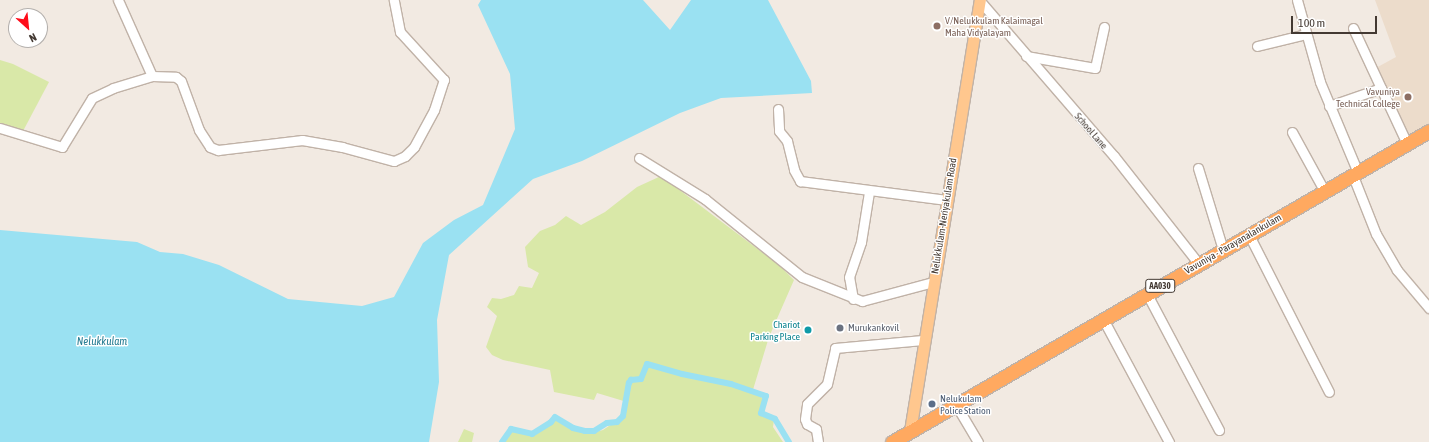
<!DOCTYPE html>
<style>
body{margin:0}
#map{position:relative;width:1429px;height:442px;overflow:hidden;background:#f2eae2;font-family:"Asap Condensed",sans-serif}
div>[style]{position:absolute}
[style*='--x']{left:calc(var(--x)*1px);top:calc(var(--y)*1px);width:calc(var(--w)*1px);rotate:calc(var(--a)*1deg)}
.education>*{inset:0;background:#ecdccb}
.green>*{inset:0;background:#d9e8a8}
.water>*{inset:0;background:#9ae1f2}
.canal>*{height:6px;margin:-3px;padding:0 3px;transform-origin:3px;border-radius:3px;background:#9ae1f2}
.roads{filter:drop-shadow(1px 0 #c0b2a7) drop-shadow(-1px 0 #c0b2a7) drop-shadow(0 1px #c0b2a7) drop-shadow(0 -1px #c0b2a7)}
.minor>*{height:9px;margin:-4.5px;padding:0 4.5px;transform-origin:4.5px;border-radius:4.5px;background:#fff}
.major>*{height:11px;margin:-5.5px;padding:0 5.5px;transform-origin:5.5px;border-radius:5.5px;background:#ffc78e}
.highway>*{height:13px;margin:-6.5px;padding:0 6.5px;transform-origin:6.5px;border-radius:6.5px;background:#ffa960}
.dots>*{width:11px;height:11px;translate:-50% -50%;box-sizing:border-box;border:2px solid #fff;border-radius:50%}
span{translate:-50% -50%;white-space:nowrap;text-align:center;line-height:1.15;-webkit-text-stroke:3px #fff;paint-order:stroke}
.shield-label span{padding:1px 3px;background:#fff;border:1px solid;border-radius:3px;-webkit-text-stroke-width:0}
.shield-label{font-size:9px;color:#433932;font-weight:700}
.education-label{font-size:10px;color:#785e54}
.left{translate:0 -50%;text-align:left}
.right{translate:-100% -50%;text-align:right}
.street-label{font-size:10px;color:#433932}
.culture-label{font-size:10px;color:#0d838f}
.worship-label{font-size:10px;color:#5b616d}
.service-label{font-size:10px;color:#4e5e75}
.water-label{font-size:11px;color:#247b92;font-style:italic}
.north{position:absolute;left:8px;top:8px;width:40px;height:40px;box-sizing:border-box;background:#fff;border:1px solid #b4b0ad;border-radius:50%;rotate:153deg;font-size:11px;font-weight:700;line-height:16px;text-align:center;color:#433932}
.north::after{content:'';display:block;margin:auto;width:14px;height:18px;background:#ff0c1a;clip-path:polygon(50% 0,100% 100%,50% 72%,0 100%)}
.scale{position:absolute;left:1291px;top:16px;width:86px;height:18px;box-sizing:border-box;border:2px solid #433932;border-top:0;padding-left:5px;font-size:12px;line-height:14px;white-space:nowrap;color:#433932;-webkit-text-stroke:3px #fff;paint-order:stroke}
</style>
<div id="map">
<div class="education">
<i style="clip-path:polygon(1375px 0,1429px 0,1429px 125px,1407px 138px,1374px 69px,1396px 57px)"></i>
</div>
<div class="green">
<i style="clip-path:polygon(0 60px,13px 64px,49px 82px,22px 133px,0 133px)"></i>
<i style="clip-path:polygon(661px 176px,779px 265px,794px 280px,769px 337px,752px 393px,763px 398px,760px 415px,774px 420px,773px 427px,783px 442px,501px 442px,512px 431px,533px 435px,556px 419px,570px 428px,592px 433px,603px 430px,624px 416px,627px 402px,597px 393px,594px 400px,554px 392px,550px 370px,503px 360px,492px 355px,486px 347px,497px 316px,487px 307px,492px 298px,501px 299px,514px 295px,519px 286px,532px 288px,539px 273px,528px 267px,525px 247px,540px 231px,555px 225px,566px 216px,581px 225px,605px 212px,637px 187px)"></i>
<i style="clip-path:polygon(464px 429px,474px 433px,472px 442px,458px 442px)"></i>
</div>
<div class="water">
<i style="clip-path:polygon(481px 0,643px 0,670px 30px,691px 0,768px 0,811px 81px,812px 93px,721px 98px,680px 113px,582px 161px,533px 179px,449px 255px,437px 320px,439px 382px,429px 442px,0 442px,0 230px,137px 242px,160px 252px,183px 254px,219px 265px,288px 299px,362px 306px,394px 297px,423px 243px,454px 220px,483px 205px,515px 129px,510px 74px,478px 5px)"></i>
</div>
<div class="canal">
<i style="--x:502;--y:442;--w:16;--a:-55"></i>
<i style="--x:511;--y:429;--w:22;--a:13"></i>
<i style="--x:532;--y:434;--w:22;--a:-32"></i>
<i style="--x:551;--y:422;--w:6;--a:-51"></i>
<i style="--x:555;--y:417;--w:21;--a:31"></i>
<i style="--x:573;--y:428;--w:12;--a:14"></i>
<i style="--x:585;--y:431;--w:9;--a:0"></i>
<i style="--x:594;--y:431;--w:15;--a:-32"></i>
<i style="--x:607;--y:423;--w:10;--a:-6"></i>
<i style="--x:617;--y:422;--w:8;--a:-45"></i>
<i style="--x:623;--y:416;--w:34;--a:-80"></i>
<i style="--x:629;--y:383;--w:4;--a:-56"></i>
<i style="--x:631;--y:380;--w:10;--a:-6"></i>
<i style="--x:641;--y:379;--w:16;--a:-68"></i>
<i style="--x:647;--y:364;--w:36;--a:16"></i>
<i style="--x:682;--y:374;--w:50;--a:11.5"></i>
<i style="--x:731;--y:384;--w:37;--a:19"></i>
<i style="--x:766;--y:396;--w:18;--a:106"></i>
<i style="--x:761;--y:413;--w:15;--a:23"></i>
<i style="--x:775;--y:419;--w:27;--a:59"></i>
</div>
<div class="roads">
<div class="minor">
<i style="--x:118;--y:0;--w:83;--a:65.9"></i>
<i style="--x:1297;--y:0;--w:85;--a:74.3"></i>
<i style="--x:1320;--y:82;--w:99;--a:67.3"></i>
<i style="--x:980;--y:1;--w:205;--a:49.2"></i>
<i style="--x:1114;--y:156;--w:137;--a:51.8"></i>
<i style="--x:1353;--y:28;--w:128;--a:65"></i>
<i style="--x:1257;--y:46;--w:50;--a:-13.8"></i>
<i style="--x:1026;--y:56;--w:70;--a:9.9"></i>
<i style="--x:1095;--y:68;--w:42;--a:-77.6"></i>
<i style="--x:1329;--y:106;--w:55;--a:-19.1"></i>
<i style="--x:778;--y:109;--w:22;--a:87"></i>
<i style="--x:779;--y:131;--w:13;--a:51"></i>
<i style="--x:787;--y:141;--w:30;--a:76"></i>
<i style="--x:794;--y:170;--w:13;--a:61"></i>
<i style="--x:800;--y:181;--w:148;--a:7.4"></i>
<i style="--x:0;--y:128;--w:65;--a:17"></i>
<i style="--x:62;--y:147;--w:57;--a:-58.5"></i>
<i style="--x:92;--y:98;--w:23;--a:-25"></i>
<i style="--x:113;--y:88;--w:41;--a:-17.1"></i>
<i style="--x:152;--y:76;--w:24;--a:2"></i>
<i style="--x:176;--y:77;--w:6;--a:39"></i>
<i style="--x:181;--y:81;--w:52;--a:69.8"></i>
<i style="--x:199;--y:130;--w:20;--a:57"></i>
<i style="--x:210;--y:147;--w:9;--a:21"></i>
<i style="--x:218;--y:150;--w:85;--a:-6.8"></i>
<i style="--x:302;--y:140;--w:41;--a:9.9"></i>
<i style="--x:342;--y:147;--w:54;--a:15.1"></i>
<i style="--x:394;--y:161;--w:12;--a:-24"></i>
<i style="--x:405;--y:156;--w:13;--a:-45"></i>
<i style="--x:414;--y:147;--w:42;--a:-61.6"></i>
<i style="--x:434;--y:110;--w:32;--a:-72"></i>
<i style="--x:444;--y:80;--w:65;--a:-132.5"></i>
<i style="--x:400;--y:32;--w:33;--a:-101"></i>
<i style="--x:1292;--y:132;--w:68;--a:61.2"></i>
<i style="--x:639;--y:158;--w:78;--a:31.8"></i>
<i style="--x:705;--y:199;--w:124;--a:38.8"></i>
<i style="--x:802;--y:277;--w:65;--a:21.8"></i>
<i style="--x:862;--y:301;--w:73;--a:-15"></i>
<i style="--x:1198;--y:168;--w:86;--a:73"></i>
<i style="--x:1353;--y:176;--w:62;--a:68.4"></i>
<i style="--x:1376;--y:234;--w:42;--a:59.7"></i>
<i style="--x:1397;--y:270;--w:50;--a:49.9"></i>
<i style="--x:1249;--y:235;--w:176;--a:63"></i>
<i style="--x:1147;--y:294;--w:154;--a:62.1"></i>
<i style="--x:853;--y:299;--w:22;--a:-100"></i>
<i style="--x:849;--y:277;--w:37;--a:-71"></i>
<i style="--x:861;--y:242;--w:51;--a:-80.9"></i>
<i style="--x:1103;--y:319;--w:140;--a:61.8"></i>
<i style="--x:956;--y:405;--w:43;--a:59.3"></i>
<i style="--x:818;--y:442;--w:13;--a:-99"></i>
<i style="--x:816;--y:429;--w:10;--a:-151"></i>
<i style="--x:807;--y:424;--w:5;--a:-112"></i>
<i style="--x:805;--y:419;--w:15;--a:-82"></i>
<i style="--x:807;--y:404;--w:28;--a:-45"></i>
<i style="--x:827;--y:384;--w:37;--a:-77"></i>
<i style="--x:835;--y:348;--w:88;--a:-5.2"></i>
</div>
<div class="major">
<i style="--x:910;--y:431;--w:437;--a:-80.8"></i>
</div>
<div class="highway">
<i style="--x:892;--y:442;--w:621;--a:-30.08"></i>
</div>
</div>
<div class="dots">
<i style="left:937px;top:26px;background:#8d6e63"></i>
<i style="left:1408px;top:97px;background:#8d6e63"></i>
<i style="left:840px;top:328px;background:#6b7280"></i>
<i style="left:808px;top:330px;background:#0f9aa8"></i>
<i style="left:932px;top:404px;background:#5c6f8a"></i>
</div>
<div class="shield-label">
<span style="left:1160px;top:286px">AA030</span>
</div>
<div class="education-label">
<span class="left" style="left:945px;top:26px">V/Nelukkulam Kalaimagal<br>Maha Vidyalayam</span>
<span class="right" style="left:1400px;top:97px">Vavuniya<br>Technical College</span>
</div>
<div class="street-label">
<span style="left:1091px;top:131px;rotate:49deg">School Lane</span>
<span style="left:944px;top:216px;rotate:-81deg">Nelukkulam-Neriyakulam Road</span>
<span style="left:1233px;top:244px;rotate:-30deg">Vavuniya - Parayanalankulam</span>
</div>
<div class="culture-label">
<span class="right" style="left:800px;top:330px">Chariot<br>Parking Place</span>
</div>
<div class="worship-label">
<span class="left" style="left:848px;top:328px">Murukankovil</span>
</div>
<div class="service-label">
<span class="left" style="left:940px;top:404px">Nelukulam<br>Police Station</span>
</div>
<div class="water-label">
<span style="left:102px;top:341px">Nelukkulam</span>
</div>
<div class="north">N</div>
<div class="scale">100 m</div>
</div>
